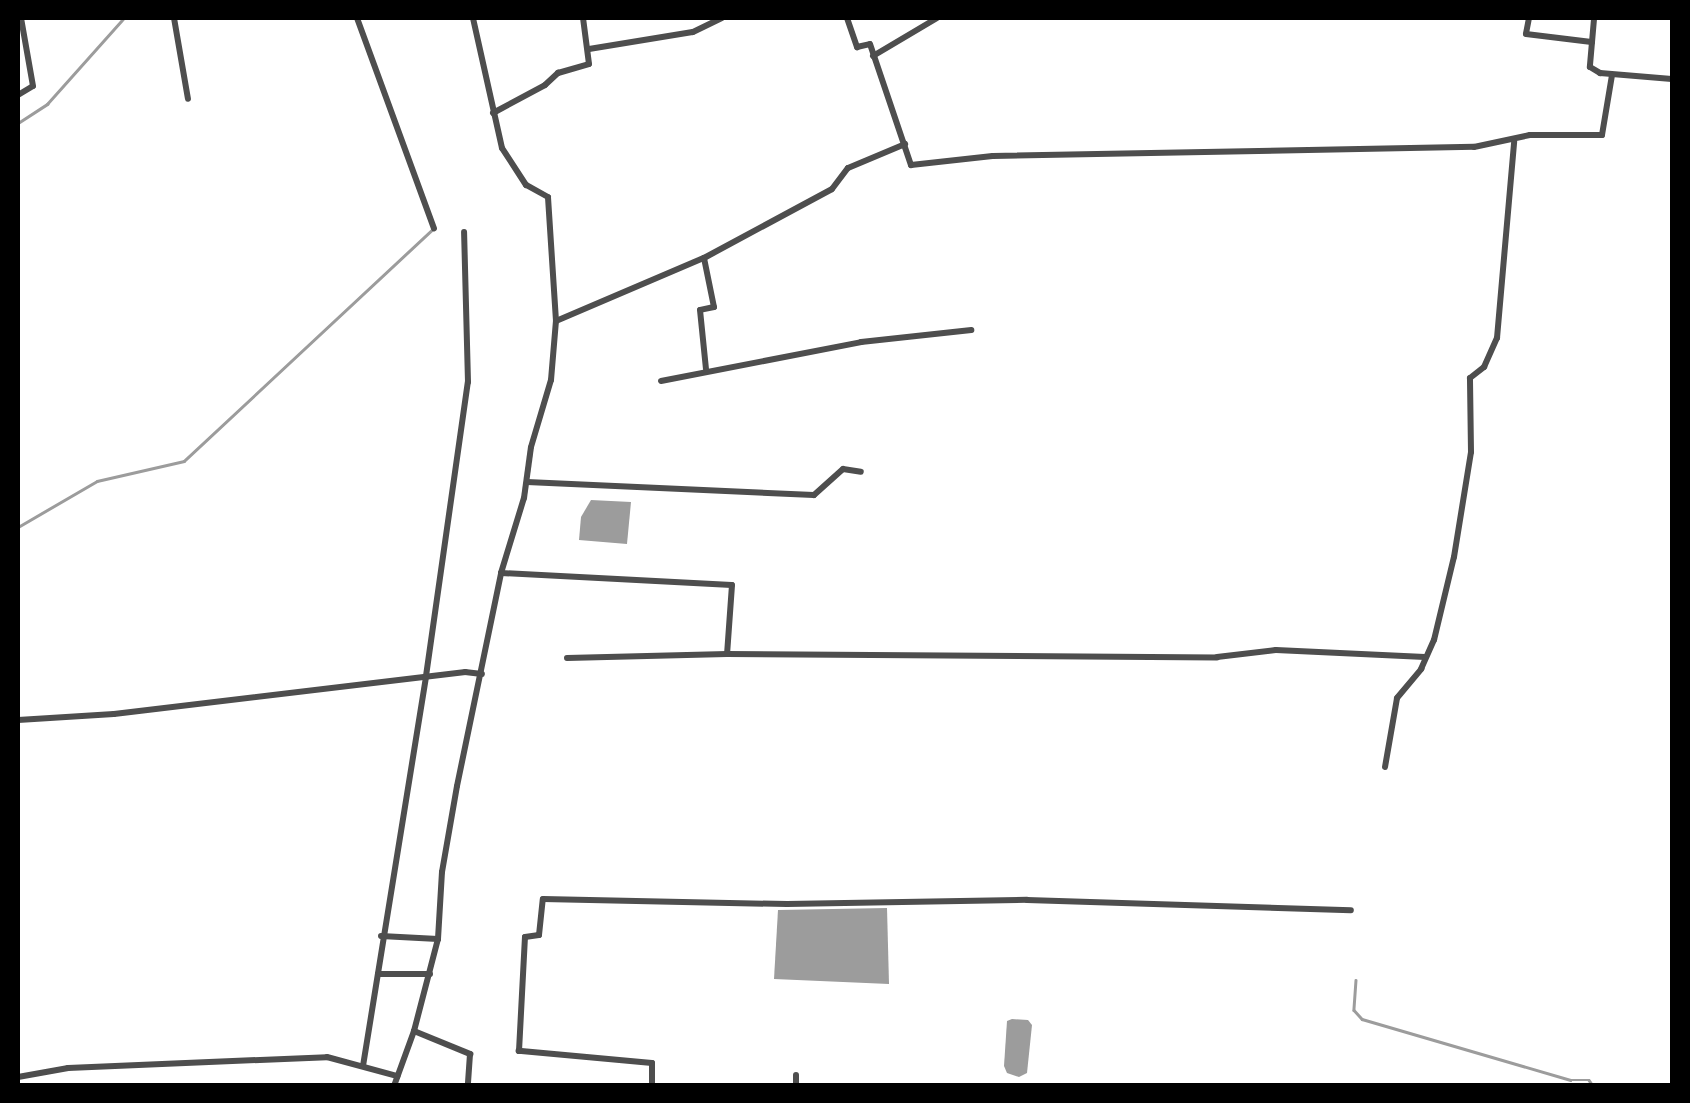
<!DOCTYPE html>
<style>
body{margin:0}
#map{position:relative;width:1690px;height:1103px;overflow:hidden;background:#fff;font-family:Helvetica,sans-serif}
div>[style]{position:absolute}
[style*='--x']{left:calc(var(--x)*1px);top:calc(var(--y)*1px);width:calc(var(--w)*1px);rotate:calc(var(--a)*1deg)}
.water>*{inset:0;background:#9c9c9c}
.stream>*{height:2.5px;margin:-1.25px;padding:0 1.25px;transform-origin:1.25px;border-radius:1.25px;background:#9c9c9c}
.street>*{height:6px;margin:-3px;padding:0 3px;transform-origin:3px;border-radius:3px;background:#4e4e4e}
span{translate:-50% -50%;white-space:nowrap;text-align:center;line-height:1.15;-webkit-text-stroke:9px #fff;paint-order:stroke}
.frame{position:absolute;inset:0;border:20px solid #000;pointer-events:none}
</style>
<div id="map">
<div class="water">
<i style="clip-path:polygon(591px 500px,631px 502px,627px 544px,579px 540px,581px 517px)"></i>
<i style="clip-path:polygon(887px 908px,889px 984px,774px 979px,778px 910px)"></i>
<i style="clip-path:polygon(1012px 1019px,1028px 1020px,1032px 1025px,1027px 1073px,1019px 1077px,1007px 1073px,1004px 1066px,1007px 1021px)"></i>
</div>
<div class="stream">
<i style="--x:18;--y:123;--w:35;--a:-33"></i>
<i style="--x:47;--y:104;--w:115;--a:-48.2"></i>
<i style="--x:18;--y:527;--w:91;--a:-30.2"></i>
<i style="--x:97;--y:481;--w:89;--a:-12.9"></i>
<i style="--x:184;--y:461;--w:342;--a:-43"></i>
<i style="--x:1356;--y:980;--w:30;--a:94"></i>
<i style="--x:1354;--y:1010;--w:12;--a:48"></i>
<i style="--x:1362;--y:1019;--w:217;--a:16.3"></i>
<i style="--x:1570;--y:1080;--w:19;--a:0"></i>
<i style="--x:1589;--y:1080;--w:7;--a:56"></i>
</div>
<div class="street">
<i style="--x:174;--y:18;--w:82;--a:80.2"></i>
<i style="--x:357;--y:18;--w:224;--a:69.9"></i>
<i style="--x:847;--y:18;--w:31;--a:71"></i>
<i style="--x:857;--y:47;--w:13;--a:-13"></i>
<i style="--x:870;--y:44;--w:128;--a:71.3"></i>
<i style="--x:911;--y:165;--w:82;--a:-6.3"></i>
<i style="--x:993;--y:156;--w:481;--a:-1.1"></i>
<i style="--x:1474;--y:147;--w:57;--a:-12.1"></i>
<i style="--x:1530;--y:135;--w:72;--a:0"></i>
<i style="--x:1602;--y:135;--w:61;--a:-80.5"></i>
<i style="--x:1529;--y:18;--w:16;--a:101"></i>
<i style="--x:1526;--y:34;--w:66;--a:6.9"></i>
<i style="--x:1592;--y:42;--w:25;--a:95"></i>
<i style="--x:1590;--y:67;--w:12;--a:31"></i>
<i style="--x:1600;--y:73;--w:72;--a:4.8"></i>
<i style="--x:1592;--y:42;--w:24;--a:-85"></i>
<i style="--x:589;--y:49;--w:105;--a:-9.3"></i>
<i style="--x:693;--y:32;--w:32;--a:-26"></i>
<i style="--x:873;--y:56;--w:74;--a:-30.7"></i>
<i style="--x:18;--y:95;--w:17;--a:-31"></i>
<i style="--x:33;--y:86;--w:69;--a:-100"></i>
<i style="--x:493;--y:113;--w:59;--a:-28.3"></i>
<i style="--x:545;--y:85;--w:18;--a:-43"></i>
<i style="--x:558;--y:73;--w:32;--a:-16"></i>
<i style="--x:589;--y:64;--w:46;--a:-97.4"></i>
<i style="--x:704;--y:258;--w:50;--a:78.5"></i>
<i style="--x:714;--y:307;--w:14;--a:168"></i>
<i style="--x:700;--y:310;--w:59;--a:84.2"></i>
<i style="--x:556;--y:321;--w:161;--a:-23.1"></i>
<i style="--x:704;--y:258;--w:145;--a:-28.3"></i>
<i style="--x:832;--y:189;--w:26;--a:-53"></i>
<i style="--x:848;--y:168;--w:62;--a:-22.8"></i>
<i style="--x:661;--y:381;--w:204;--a:-11"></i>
<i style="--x:861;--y:342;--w:111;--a:-6.2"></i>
<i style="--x:527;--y:482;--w:287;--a:2.6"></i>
<i style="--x:814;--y:495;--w:39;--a:-42"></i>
<i style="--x:843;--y:469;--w:18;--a:9"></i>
<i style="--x:501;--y:573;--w:231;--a:3"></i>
<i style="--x:732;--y:585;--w:69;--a:94.1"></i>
<i style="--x:727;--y:654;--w:490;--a:0.4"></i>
<i style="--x:1217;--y:657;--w:59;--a:-6.8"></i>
<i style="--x:1276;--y:650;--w:149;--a:2.7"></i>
<i style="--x:567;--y:658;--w:160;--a:-1.4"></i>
<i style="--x:18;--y:720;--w:96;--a:-3.6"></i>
<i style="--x:114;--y:714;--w:354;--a:-6.8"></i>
<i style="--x:465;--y:672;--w:17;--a:7"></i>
<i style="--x:1385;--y:767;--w:70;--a:-80.1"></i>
<i style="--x:1397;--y:698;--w:38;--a:-50"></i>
<i style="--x:1421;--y:669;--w:32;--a:-66"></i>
<i style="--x:1434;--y:640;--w:85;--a:-76.5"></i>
<i style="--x:1454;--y:557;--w:106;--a:-80.8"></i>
<i style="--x:1471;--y:452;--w:74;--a:-90.8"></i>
<i style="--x:1470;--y:378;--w:18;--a:-38"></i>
<i style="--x:1484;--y:367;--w:32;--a:-66"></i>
<i style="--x:1497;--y:338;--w:197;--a:-85"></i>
<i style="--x:381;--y:936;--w:57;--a:3"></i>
<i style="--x:378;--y:974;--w:52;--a:0"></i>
<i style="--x:414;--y:1031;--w:61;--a:22.3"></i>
<i style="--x:470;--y:1054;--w:32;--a:94"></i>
<i style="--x:363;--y:1066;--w:395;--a:-80.8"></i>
<i style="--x:426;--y:676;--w:297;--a:-81.9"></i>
<i style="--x:468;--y:382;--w:150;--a:-91.5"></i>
<i style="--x:796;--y:1075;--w:11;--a:90"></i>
<i style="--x:18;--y:1077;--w:51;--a:-10.2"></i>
<i style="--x:68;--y:1068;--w:259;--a:-2.4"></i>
<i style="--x:327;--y:1057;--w:73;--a:15.2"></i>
<i style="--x:394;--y:1086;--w:59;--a:-70"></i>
<i style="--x:414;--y:1031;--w:95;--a:-75.4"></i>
<i style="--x:438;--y:939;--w:67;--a:-86.6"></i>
<i style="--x:442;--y:872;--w:87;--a:-80.1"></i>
<i style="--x:457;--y:786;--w:217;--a:-78.3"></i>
<i style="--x:501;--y:573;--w:78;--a:-73"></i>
<i style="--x:524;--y:498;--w:51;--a:-82.2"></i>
<i style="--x:531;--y:447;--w:70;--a:-73.4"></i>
<i style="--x:551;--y:380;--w:59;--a:-85.2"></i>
<i style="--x:556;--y:321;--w:124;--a:-93.7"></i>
<i style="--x:548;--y:197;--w:25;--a:-151"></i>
<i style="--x:526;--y:185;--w:44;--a:-123"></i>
<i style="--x:502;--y:148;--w:133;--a:-102.6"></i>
<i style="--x:652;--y:1086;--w:23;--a:-90"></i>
<i style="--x:652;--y:1063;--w:134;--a:-174.8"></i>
<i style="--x:519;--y:1051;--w:114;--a:-87"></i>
<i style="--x:525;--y:937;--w:14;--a:-8"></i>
<i style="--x:539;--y:935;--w:36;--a:-84"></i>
<i style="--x:543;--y:899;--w:244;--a:1.2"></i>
<i style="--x:787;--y:904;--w:240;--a:-1"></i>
<i style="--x:1027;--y:900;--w:324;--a:1.8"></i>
</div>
<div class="frame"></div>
</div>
